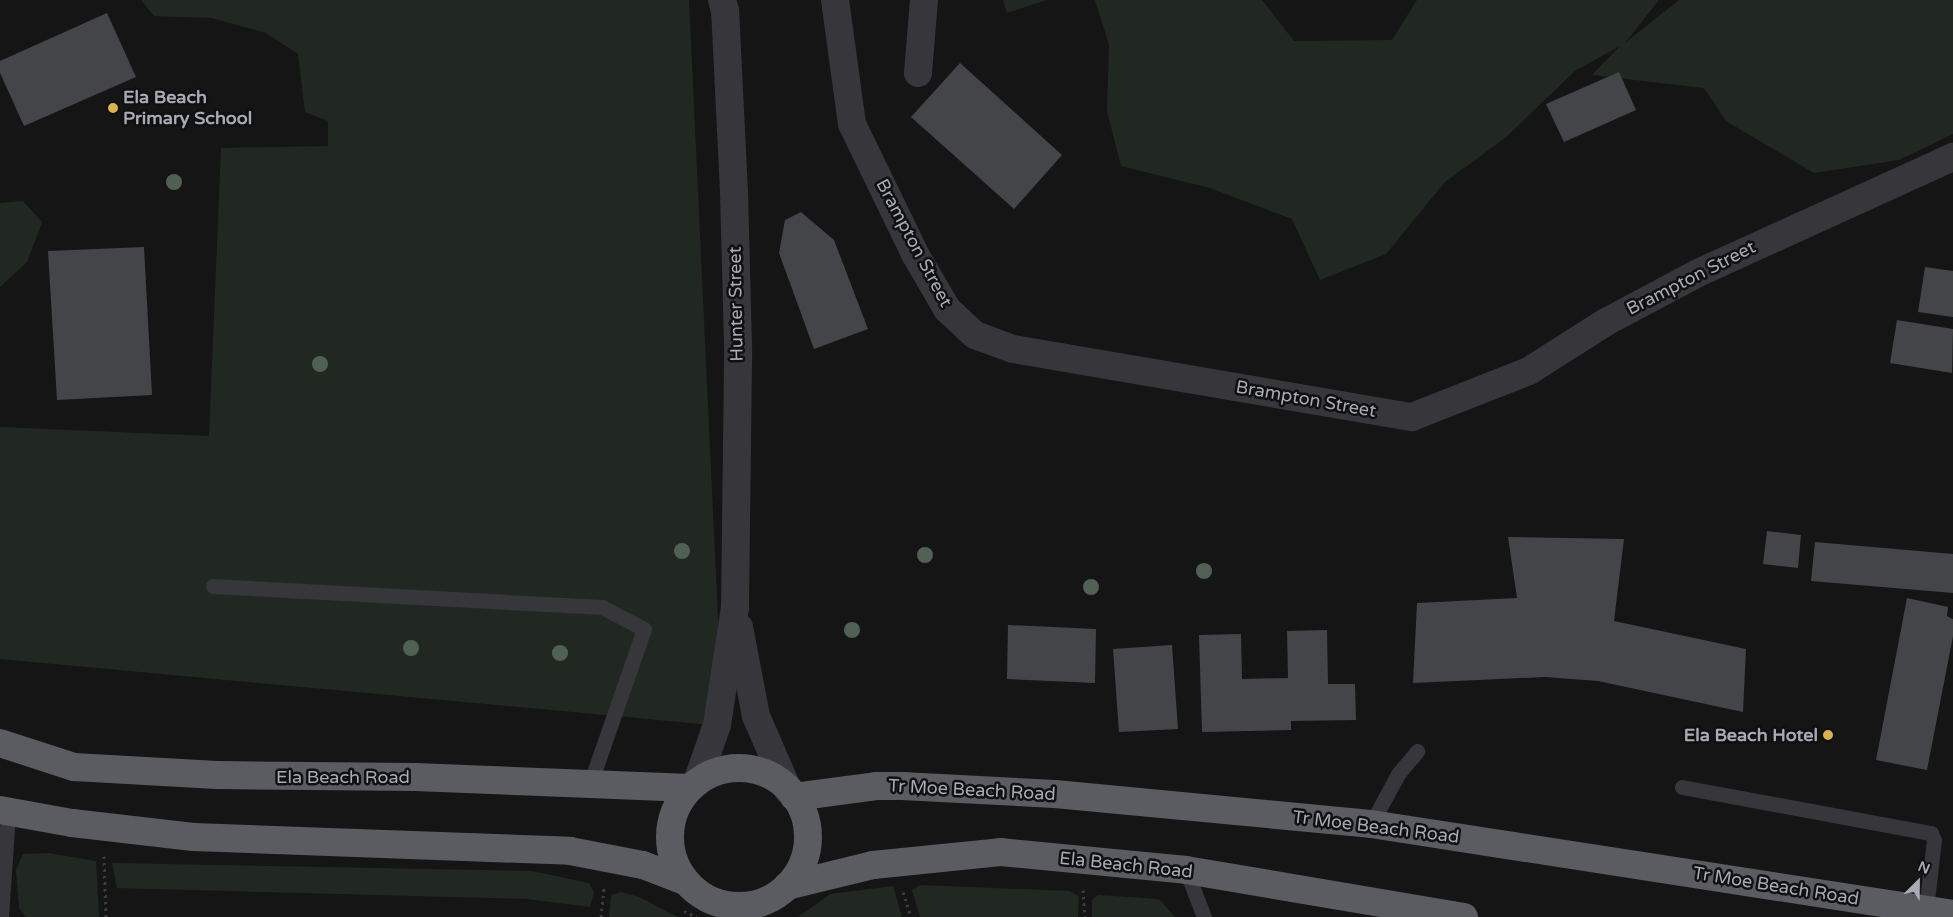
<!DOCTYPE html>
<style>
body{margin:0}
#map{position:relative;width:1953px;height:917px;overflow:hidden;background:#151516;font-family:"Varela Round",sans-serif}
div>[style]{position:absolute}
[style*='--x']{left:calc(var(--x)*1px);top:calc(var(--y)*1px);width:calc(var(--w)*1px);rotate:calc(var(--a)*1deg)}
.green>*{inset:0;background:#212822}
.building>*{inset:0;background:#444549}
.path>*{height:3px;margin-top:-1.5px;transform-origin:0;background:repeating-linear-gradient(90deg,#3c3d41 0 2.5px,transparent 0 6.5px)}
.service>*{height:15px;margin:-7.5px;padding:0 7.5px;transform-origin:7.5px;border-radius:7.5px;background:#36363b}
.minor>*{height:28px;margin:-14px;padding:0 14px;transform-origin:14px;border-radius:14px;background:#36363b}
.tertiary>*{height:28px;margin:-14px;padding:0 14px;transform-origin:14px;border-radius:14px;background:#36363b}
.trunk>*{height:28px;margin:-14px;padding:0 14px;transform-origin:14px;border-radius:14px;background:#5a5c62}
.trunk>.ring{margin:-14px;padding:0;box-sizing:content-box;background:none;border:28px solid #5a5c62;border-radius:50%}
.trees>*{width:16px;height:16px;margin:-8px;border-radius:50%;background:#506053}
.dots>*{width:14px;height:14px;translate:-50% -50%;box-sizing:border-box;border:2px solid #101011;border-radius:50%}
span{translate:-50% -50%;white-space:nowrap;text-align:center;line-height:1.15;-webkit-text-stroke:5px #101011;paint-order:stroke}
.poi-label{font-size:18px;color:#a8abb5;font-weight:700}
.left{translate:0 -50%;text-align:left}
.right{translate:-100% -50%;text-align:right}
.street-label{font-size:18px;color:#a8abb5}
.north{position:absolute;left:1893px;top:857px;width:50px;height:50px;-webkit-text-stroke:4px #101011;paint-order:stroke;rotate:23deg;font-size:14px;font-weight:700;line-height:20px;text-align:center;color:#a8abb5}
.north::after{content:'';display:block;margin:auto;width:18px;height:22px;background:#a8abb5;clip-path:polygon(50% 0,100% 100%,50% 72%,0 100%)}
</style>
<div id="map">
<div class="green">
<i style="clip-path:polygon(141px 0,689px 0,723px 726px,0 659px,0 427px,209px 436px,221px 148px,328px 146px,328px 121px,305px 112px,298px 54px,266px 33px,212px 18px,154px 16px)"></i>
<i style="clip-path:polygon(1003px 0,1047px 0,1007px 13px)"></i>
<i style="clip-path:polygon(1095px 0,1262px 0,1294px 41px,1392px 40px,1417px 0,1659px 0,1625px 43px,1679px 0,1953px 0,1953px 134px,1899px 160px,1814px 173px,1726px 121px,1704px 88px,1592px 75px,1620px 46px,1575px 71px,1505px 138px,1445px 182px,1386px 254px,1320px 280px,1292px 219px,1210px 188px,1121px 166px,1107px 111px,1109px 45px)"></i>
<i style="clip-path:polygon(23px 201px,42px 222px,27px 262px,0 287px,0 203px)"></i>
<i style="clip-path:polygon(48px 853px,96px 861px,99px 917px,26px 917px,19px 908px,16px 870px,23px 854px)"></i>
<i style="clip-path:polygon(112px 863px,532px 871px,589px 883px,594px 892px,590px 907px,527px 899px,117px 888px)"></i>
<i style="clip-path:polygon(920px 885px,1070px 891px,1079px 897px,1078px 917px,920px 917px,912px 890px)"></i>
<i style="clip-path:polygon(893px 886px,902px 917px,798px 917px,830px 894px)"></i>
<i style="clip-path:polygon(621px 892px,639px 897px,678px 917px,609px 917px,611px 895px)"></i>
<i style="clip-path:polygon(1098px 895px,1159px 899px,1175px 917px,1092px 917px,1092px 900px)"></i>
</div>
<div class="building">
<i style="clip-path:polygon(107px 13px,136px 77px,24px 126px,0 73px,0 61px)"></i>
<i style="clip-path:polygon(960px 63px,1062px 155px,1014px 209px,911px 117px)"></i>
<i style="clip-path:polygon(1619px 72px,1636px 110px,1564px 142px,1546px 104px)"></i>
<i style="clip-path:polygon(801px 212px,834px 240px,868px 329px,814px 349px,779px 253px,785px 220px)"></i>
<i style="clip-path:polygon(144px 247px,152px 395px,57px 400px,48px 251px)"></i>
<i style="clip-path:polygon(1925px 267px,1953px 271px,1953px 317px,1918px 312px)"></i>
<i style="clip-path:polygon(1897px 320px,1953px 329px,1952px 373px,1890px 363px)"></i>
<i style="clip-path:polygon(1767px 531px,1801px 535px,1798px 568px,1763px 564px)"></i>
<i style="clip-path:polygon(1508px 537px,1624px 539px,1614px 621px,1746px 649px,1743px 712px,1598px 681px,1545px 677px,1413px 683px,1417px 603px,1517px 598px)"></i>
<i style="clip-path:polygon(1815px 542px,1953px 554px,1953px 593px,1811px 581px)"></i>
<i style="clip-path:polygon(1907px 598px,1948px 607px,1947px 616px,1953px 619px,1953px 636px,1927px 770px,1876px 760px)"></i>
<i style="clip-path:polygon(1008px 625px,1096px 629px,1095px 683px,1007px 679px)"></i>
<i style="clip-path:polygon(1327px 630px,1328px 684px,1355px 684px,1356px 720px,1291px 721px,1291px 730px,1202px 732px,1199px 635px,1241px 634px,1242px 679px,1288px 678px,1287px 631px)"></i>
<i style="clip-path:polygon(1172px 645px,1178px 729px,1119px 732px,1113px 649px)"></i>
</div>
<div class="path">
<i style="--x:104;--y:856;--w:61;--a:88.1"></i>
<i style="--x:1083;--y:890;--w:27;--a:86"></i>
<i style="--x:903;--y:892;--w:26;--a:72"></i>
<i style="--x:684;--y:911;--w:14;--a:25"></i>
<i style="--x:601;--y:917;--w:30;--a:-84"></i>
</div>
<div class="service">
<i style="--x:213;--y:586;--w:390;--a:3.1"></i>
<i style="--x:602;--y:607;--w:47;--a:27.6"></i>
<i style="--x:644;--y:629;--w:164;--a:109.2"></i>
<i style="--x:1682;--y:787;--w:253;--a:10.5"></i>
<i style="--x:1931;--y:833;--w:8;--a:67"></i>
<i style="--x:1934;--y:840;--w:69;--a:96.6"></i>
<i style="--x:1371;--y:824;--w:57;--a:-61.6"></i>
<i style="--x:1398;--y:774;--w:30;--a:-50"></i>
<i style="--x:1186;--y:870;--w:50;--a:69"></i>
<i style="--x:735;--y:907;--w:10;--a:84"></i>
<i style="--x:1;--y:917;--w:104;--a:-86.1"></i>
</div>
<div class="minor">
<i style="--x:835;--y:0;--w:125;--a:82.2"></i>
<i style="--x:852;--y:124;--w:144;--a:64.1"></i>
<i style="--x:915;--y:254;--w:64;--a:59.8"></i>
<i style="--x:947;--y:309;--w:38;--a:43"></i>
<i style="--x:975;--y:335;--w:40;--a:20.2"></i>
<i style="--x:1013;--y:349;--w:405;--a:9.7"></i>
<i style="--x:1412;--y:417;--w:126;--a:-21.5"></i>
<i style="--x:1529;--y:371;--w:91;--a:-32.5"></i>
<i style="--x:1606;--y:322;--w:104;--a:-28"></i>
<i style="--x:1698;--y:273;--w:280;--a:-24.5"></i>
<i style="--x:918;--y:73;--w:73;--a:-85.3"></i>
</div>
<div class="tertiary">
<i style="--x:739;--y:627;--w:91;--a:79.2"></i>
<i style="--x:756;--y:716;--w:81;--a:66.6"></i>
<i style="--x:697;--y:782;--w:60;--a:-70.7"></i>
<i style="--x:717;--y:725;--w:118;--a:-81.3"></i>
<i style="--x:735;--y:608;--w:263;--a:-89.3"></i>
<i style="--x:738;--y:345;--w:153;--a:-91.5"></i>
<i style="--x:734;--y:192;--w:181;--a:-92.8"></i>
<i style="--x:725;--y:11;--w:11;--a:-105"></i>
</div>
<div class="trunk">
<i style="--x:0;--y:743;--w:78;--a:18"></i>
<i style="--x:74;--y:767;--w:143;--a:3.2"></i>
<i style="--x:217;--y:775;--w:198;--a:0.6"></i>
<i style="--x:415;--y:777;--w:275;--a:2.3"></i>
<i class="ring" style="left:670px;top:768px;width:110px;height:110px"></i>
<i style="--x:794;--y:797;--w:83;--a:-7.6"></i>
<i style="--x:876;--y:786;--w:26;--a:0"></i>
<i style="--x:902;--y:786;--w:153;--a:3"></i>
<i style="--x:1055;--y:794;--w:317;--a:5.4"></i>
<i style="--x:1371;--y:824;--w:589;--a:8.79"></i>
<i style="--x:0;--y:810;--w:73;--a:10.2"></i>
<i style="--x:72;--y:823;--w:122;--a:6.6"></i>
<i style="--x:193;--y:837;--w:377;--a:2.1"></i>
<i style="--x:570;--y:851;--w:74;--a:10.9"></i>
<i style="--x:643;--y:865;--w:45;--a:20.9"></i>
<i style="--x:787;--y:886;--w:89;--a:-13.7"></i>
<i style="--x:873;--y:865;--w:128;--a:-5.8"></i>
<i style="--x:1000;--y:852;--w:187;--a:5.5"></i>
<i style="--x:1186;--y:870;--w:282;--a:9.6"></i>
</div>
<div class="trees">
<i style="left:174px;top:182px"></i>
<i style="left:320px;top:364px"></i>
<i style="left:682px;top:551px"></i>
<i style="left:925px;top:555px"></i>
<i style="left:1204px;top:571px"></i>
<i style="left:1091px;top:587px"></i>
<i style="left:852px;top:630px"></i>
<i style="left:411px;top:648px"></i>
<i style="left:560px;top:653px"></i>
</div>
<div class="dots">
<i style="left:113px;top:108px;background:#dcb346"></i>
<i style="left:1828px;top:735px;background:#dcb346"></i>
</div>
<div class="poi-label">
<span class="left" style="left:123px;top:108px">Ela Beach<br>Primary School</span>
<span class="right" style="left:1818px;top:735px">Ela Beach Hotel</span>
</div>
<div class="street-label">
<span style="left:914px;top:243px;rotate:62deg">Brampton Street</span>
<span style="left:1691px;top:278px;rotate:-27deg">Brampton Street</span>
<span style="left:736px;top:304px;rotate:-91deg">Hunter Street</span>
<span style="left:1306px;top:399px;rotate:10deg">Brampton Street</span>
<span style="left:343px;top:777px">Ela Beach Road</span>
<span style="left:972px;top:790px;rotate:3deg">Tr Moe Beach Road</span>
<span style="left:1376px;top:827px;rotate:7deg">Tr Moe Beach Road</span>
<span style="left:1126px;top:865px;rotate:6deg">Ela Beach Road</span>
<span style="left:1776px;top:886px;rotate:9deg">Tr Moe Beach Road</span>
</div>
<div class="north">N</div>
</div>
